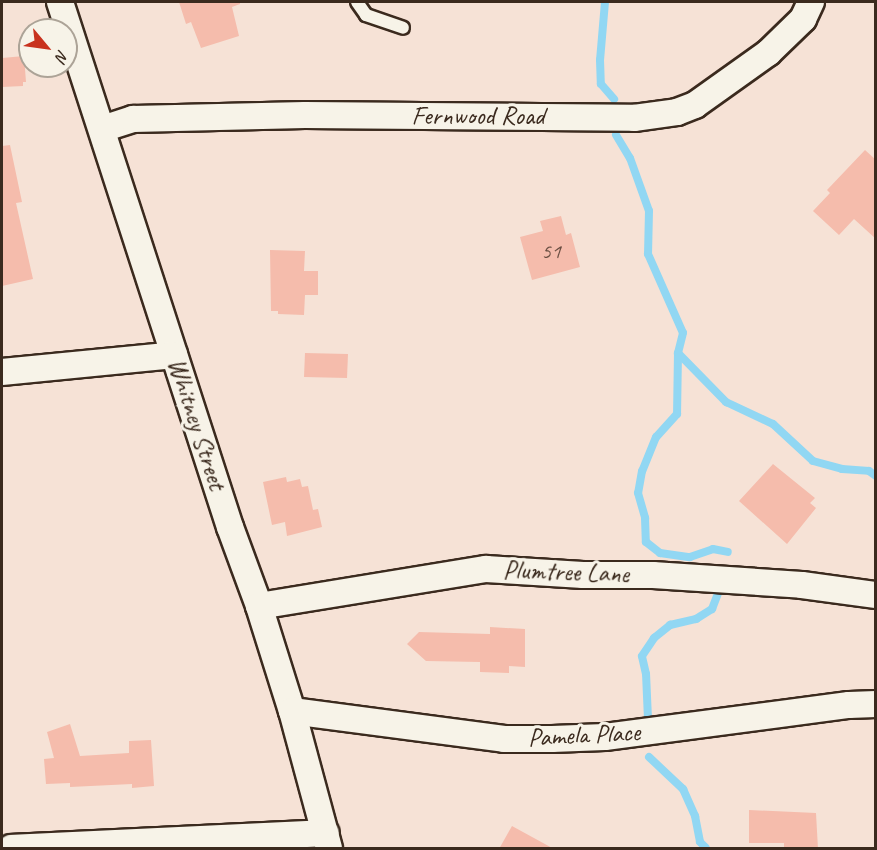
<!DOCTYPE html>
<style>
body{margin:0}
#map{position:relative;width:877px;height:850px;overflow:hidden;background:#f6e2d6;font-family:Caveat,sans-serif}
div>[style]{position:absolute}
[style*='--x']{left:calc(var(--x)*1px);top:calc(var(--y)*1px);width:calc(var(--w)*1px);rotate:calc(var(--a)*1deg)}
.stream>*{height:8px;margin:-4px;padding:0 4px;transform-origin:4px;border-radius:4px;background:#91d7f3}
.building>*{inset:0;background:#f5bcac}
.roads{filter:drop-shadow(2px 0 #3b2a1e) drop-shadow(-2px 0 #3b2a1e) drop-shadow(0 2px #3b2a1e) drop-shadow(0 -2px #3b2a1e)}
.service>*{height:12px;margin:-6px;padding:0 6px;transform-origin:6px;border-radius:6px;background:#f7f3e8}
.minor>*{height:26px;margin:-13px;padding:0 13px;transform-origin:13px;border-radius:13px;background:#f7f3e8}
span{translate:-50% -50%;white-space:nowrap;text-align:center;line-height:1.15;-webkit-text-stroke:6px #f7f3e8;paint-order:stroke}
.number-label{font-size:22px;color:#6a4e42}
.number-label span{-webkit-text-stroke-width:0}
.street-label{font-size:26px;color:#3b2a1e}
.frame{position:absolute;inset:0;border:3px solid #3b2a1e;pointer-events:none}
.north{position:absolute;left:18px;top:18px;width:60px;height:60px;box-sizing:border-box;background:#f7f3e8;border:2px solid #aca397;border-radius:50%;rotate:119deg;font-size:16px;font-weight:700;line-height:24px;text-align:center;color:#3b2a1e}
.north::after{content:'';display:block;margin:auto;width:21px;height:27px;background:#c8321e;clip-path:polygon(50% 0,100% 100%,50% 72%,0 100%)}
</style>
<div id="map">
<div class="stream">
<i style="--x:605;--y:2;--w:58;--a:94.9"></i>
<i style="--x:600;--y:60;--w:24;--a:88"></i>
<i style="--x:601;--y:84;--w:20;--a:49"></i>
<i style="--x:616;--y:135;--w:27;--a:59"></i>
<i style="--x:630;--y:158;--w:56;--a:70.3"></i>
<i style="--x:649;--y:211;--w:43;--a:91.3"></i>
<i style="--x:648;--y:254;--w:86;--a:66.1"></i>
<i style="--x:683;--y:333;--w:21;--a:104"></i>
<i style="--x:678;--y:353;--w:61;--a:90.9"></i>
<i style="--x:677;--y:414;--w:31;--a:132"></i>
<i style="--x:656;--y:437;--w:37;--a:112"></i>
<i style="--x:642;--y:471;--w:22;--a:100"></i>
<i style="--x:638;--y:493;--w:26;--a:74"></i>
<i style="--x:645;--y:518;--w:24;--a:88"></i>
<i style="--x:646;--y:542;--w:18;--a:38"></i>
<i style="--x:660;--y:553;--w:30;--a:8"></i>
<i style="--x:690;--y:557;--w:24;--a:-19"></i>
<i style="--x:713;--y:549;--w:15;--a:11"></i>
<i style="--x:678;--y:353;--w:69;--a:45.6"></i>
<i style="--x:726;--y:402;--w:52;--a:25.1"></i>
<i style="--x:773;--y:424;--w:54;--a:42.8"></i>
<i style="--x:813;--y:461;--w:30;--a:15"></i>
<i style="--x:842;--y:469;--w:27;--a:4"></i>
<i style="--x:869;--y:471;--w:9;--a:36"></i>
<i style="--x:648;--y:719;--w:45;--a:-92.5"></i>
<i style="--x:646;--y:674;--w:18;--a:-103"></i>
<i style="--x:642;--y:656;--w:22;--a:-56"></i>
<i style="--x:654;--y:638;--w:21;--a:-39"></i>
<i style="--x:670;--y:625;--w:27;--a:-13"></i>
<i style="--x:696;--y:619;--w:19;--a:-32"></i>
<i style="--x:712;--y:609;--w:22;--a:-69"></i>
<i style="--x:649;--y:757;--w:47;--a:43.3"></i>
<i style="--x:683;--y:789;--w:30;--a:66"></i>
<i style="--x:695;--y:816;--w:26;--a:79"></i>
<i style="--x:700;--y:842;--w:8;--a:45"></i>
</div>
<div class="building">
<i style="clip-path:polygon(179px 2px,240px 2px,240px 4px,232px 7px,239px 36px,201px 48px,191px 22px,186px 24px)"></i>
<i style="clip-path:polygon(24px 56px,26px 82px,23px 82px,23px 86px,2px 87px,2px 58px)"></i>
<i style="clip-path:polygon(10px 145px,22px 202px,16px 203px,33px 279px,2px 286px,2px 146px)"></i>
<i style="clip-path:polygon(865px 150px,876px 160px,876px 239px,854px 219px,839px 235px,813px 211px,830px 193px,827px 190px)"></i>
<i style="clip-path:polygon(561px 216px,566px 235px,571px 233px,580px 267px,532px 280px,520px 237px,543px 231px,540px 221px)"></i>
<i style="clip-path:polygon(270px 250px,305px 251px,304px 271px,318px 271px,318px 295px,305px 295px,304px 315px,278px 314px,278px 311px,271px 311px)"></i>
<i style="clip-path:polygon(305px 353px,348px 354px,347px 378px,304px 377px)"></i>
<i style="clip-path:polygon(773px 464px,815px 498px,810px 503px,816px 508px,787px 544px,739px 501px)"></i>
<i style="clip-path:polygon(286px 477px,287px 482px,300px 479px,302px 487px,308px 486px,313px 510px,318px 509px,322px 527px,287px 536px,285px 522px,272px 525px,263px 482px)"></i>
<i style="clip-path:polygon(490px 627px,525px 629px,525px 667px,509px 666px,509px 673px,480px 672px,480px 662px,426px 661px,407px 644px,419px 632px,490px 634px)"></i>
<i style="clip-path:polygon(70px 724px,80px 756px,129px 753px,129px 741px,151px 740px,154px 786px,132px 788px,132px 784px,70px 787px,70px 783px,46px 784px,44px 759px,54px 758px,47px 732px)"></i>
<i style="clip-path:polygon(749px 810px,816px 813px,818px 849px,784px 849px,784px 843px,749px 843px)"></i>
<i style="clip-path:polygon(512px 826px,554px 849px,499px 849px)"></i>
</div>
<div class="roads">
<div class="service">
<i style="--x:357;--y:2;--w:16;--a:55"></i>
<i style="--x:366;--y:15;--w:39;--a:19"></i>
</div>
<div class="minor">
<i style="--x:60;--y:2;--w:552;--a:72.06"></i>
<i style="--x:230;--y:527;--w:84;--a:69.8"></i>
<i style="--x:259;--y:606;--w:110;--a:72.6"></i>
<i style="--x:292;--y:711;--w:142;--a:74.9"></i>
<i style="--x:102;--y:129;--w:33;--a:-18"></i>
<i style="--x:133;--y:119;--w:172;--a:-1.3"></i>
<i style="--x:305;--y:115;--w:329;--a:0.5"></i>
<i style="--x:634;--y:118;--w:43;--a:-7.9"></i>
<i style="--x:677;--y:112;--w:19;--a:-21"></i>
<i style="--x:695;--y:105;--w:90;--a:-35.5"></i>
<i style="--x:768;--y:53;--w:49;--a:-44.2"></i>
<i style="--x:803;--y:19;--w:19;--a:-65"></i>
<i style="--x:2;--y:372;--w:173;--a:-5.6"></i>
<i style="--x:259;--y:606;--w:230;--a:-9.3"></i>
<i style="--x:486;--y:569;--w:97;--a:3.5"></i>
<i style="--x:583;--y:575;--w:70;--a:0"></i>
<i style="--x:653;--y:575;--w:149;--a:3.8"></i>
<i style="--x:802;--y:585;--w:75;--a:7.7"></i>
<i style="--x:292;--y:711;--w:214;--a:7.5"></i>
<i style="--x:504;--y:739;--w:48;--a:0"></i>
<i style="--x:552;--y:739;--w:53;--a:-2.2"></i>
<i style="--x:605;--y:737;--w:246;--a:-7.5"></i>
<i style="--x:849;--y:705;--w:27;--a:-2"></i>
<i style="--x:11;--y:848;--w:315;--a:-2.7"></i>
</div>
</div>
<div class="number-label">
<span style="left:551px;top:252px">51</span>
</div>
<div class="street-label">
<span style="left:478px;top:116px">Fernwood Road</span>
<span style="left:197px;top:424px;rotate:72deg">Whitney Street</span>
<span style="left:566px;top:572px;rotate:2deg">Plumtree Lane</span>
<span style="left:584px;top:735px;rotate:-3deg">Pamela Place</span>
</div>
<div class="frame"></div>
<div class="north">N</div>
</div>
